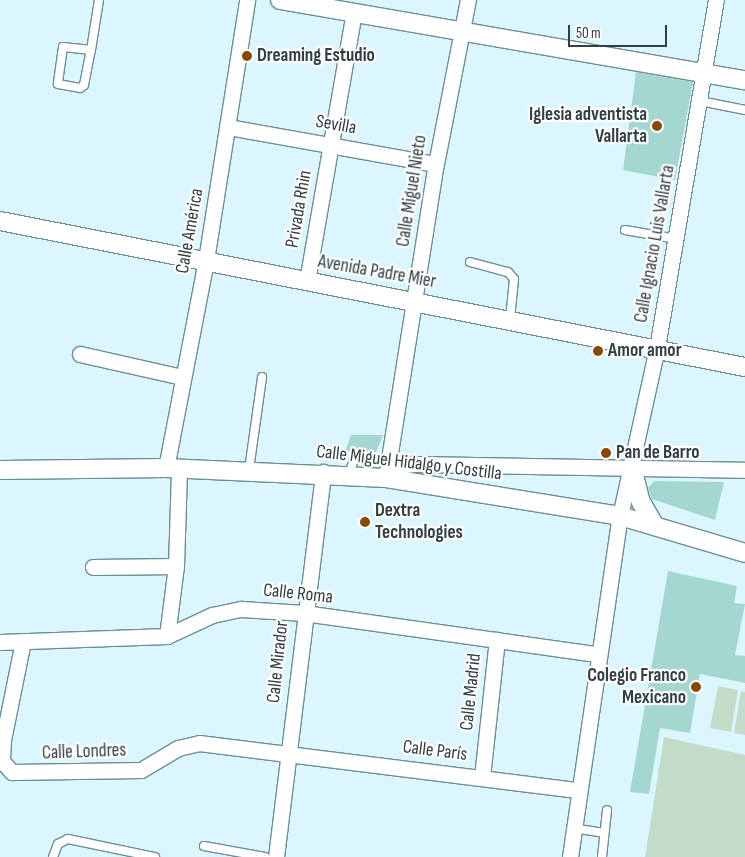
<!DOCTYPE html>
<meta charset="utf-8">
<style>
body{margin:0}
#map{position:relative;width:745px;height:857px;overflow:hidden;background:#dbf6fe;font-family:"Sofia Sans Condensed",sans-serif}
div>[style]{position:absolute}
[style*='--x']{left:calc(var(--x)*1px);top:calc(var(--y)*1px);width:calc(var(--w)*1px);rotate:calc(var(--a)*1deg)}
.green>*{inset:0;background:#c3dcc9}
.building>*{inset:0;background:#a4d7cf}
.roads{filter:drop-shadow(1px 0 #6e8e96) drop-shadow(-1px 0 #6e8e96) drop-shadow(0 1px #6e8e96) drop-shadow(0 -1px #6e8e96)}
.service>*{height:8px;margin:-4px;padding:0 4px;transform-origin:4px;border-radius:4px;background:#fff}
.minor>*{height:15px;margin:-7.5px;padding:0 7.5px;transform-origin:7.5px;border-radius:7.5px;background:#fff}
.tertiary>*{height:18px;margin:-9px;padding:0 9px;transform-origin:9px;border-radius:9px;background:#fff}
.dots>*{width:14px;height:14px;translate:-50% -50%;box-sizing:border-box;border:2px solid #fff;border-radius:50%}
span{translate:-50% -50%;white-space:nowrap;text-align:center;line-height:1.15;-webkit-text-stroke:4.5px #fff;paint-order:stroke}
.poi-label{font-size:19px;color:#324043;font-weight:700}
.left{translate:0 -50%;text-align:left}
.right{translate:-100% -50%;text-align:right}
.street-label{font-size:19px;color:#324043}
.scale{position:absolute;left:568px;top:25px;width:99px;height:22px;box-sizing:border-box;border:2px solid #324043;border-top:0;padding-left:6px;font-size:15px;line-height:18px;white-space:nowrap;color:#324043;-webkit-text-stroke:4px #fff;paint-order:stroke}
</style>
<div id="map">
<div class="green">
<i style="clip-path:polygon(718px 686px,738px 690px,731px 732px,710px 728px)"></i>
<i style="clip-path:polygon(741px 691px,745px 692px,745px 735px,734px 733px)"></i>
<i style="clip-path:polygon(664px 737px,745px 755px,745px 857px,645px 857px)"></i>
</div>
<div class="building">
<i style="clip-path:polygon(636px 72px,693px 82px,675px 180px,623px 170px)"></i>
<i style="clip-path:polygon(351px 435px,383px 435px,375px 455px,361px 455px,355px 448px,344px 455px)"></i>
<i style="clip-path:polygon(654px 481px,724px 482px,715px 520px,652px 499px,648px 488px)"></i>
<i style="clip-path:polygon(668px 571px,737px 586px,734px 603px,745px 604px,735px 655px,745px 656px,745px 683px,700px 674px,690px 733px,660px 728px,649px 794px,630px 792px)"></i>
</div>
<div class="roads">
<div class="service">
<i style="--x:91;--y:50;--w:28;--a:-174"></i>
<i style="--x:63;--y:47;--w:37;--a:98"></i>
<i style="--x:58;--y:84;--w:22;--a:10"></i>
<i style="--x:80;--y:88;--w:5;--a:-37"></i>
<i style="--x:84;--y:85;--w:36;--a:-79"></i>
<i style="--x:91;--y:50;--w:51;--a:-80.9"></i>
<i style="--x:700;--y:101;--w:46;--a:11.3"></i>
<i style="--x:625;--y:230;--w:53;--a:9.8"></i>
<i style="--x:470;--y:262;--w:39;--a:15"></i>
<i style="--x:508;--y:272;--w:9;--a:49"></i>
<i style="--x:514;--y:279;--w:40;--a:95.7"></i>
<i style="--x:249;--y:470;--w:94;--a:-82"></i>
<i style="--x:349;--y:474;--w:21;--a:-71"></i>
<i style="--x:573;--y:828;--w:31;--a:9"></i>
<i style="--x:204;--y:846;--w:62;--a:10.2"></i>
<i style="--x:53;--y:857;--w:14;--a:-69"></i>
<i style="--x:58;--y:844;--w:11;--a:-27"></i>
<i style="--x:68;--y:839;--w:89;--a:11.7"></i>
<i style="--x:602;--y:857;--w:47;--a:-83.9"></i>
</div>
<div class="minor">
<i style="--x:228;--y:127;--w:211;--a:10.1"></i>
<i style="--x:307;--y:281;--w:272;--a:-80.1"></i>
<i style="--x:80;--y:354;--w:105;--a:12.7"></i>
<i style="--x:166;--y:468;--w:212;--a:-79.1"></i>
<i style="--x:206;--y:260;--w:263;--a:-81"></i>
<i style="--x:386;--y:478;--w:318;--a:-81"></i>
<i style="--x:436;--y:164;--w:167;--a:-79"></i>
<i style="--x:390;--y:478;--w:14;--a:-60"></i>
<i style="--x:397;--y:466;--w:16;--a:-7"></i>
<i style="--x:413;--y:464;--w:332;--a:1"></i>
<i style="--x:93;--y:567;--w:83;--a:-0.7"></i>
<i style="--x:167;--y:636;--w:71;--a:-82.7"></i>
<i style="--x:176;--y:566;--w:97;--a:-88.2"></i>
<i style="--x:23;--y:641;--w:101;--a:101.4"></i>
<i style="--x:3;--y:740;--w:21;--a:93"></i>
<i style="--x:2;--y:761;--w:15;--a:48"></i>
<i style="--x:12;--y:772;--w:129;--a:-0.9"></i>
<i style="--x:141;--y:770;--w:43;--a:-30.7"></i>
<i style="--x:178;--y:748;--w:22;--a:-13"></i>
<i style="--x:199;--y:743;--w:381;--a:7.1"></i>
<i style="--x:0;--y:642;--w:167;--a:-2.1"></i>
<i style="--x:167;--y:636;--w:50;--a:-25"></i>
<i style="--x:212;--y:615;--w:30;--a:-12"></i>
<i style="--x:241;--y:609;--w:63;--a:3.6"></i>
<i style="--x:304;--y:613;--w:295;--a:8"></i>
<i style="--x:482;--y:777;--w:138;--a:-83.8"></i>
<i style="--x:276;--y:857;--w:388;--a:-83"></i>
<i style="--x:570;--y:857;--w:345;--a:-81.7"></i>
<i style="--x:620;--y:516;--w:172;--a:-77.6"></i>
<i style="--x:657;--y:348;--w:353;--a:-80.4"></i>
</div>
<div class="tertiary">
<i style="--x:280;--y:0;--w:472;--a:9.8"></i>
<i style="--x:0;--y:221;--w:759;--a:11.09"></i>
<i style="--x:632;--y:467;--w:36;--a:76"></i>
<i style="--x:641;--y:502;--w:28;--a:60"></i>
<i style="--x:0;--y:470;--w:166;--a:-0.7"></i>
<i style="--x:166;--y:468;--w:220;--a:2.6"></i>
<i style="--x:386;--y:478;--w:237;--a:9.2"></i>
<i style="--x:620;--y:516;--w:130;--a:16.5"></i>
</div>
</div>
<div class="dots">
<i style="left:247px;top:56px;background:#864906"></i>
<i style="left:657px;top:126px;background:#864906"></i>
<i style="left:598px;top:351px;background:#864906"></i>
<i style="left:606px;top:453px;background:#864906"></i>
<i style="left:365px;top:522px;background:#864906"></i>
<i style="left:696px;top:687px;background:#864906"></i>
</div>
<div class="poi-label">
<span class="left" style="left:257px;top:56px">Dreaming Estudio</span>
<span class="right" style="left:647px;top:126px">Iglesia adventista<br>Vallarta</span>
<span class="left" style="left:608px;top:351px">Amor amor</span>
<span class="left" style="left:616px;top:453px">Pan de Barro</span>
<span class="left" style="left:375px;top:522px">Dextra<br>Technologies</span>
<span class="right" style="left:686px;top:687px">Colegio Franco<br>Mexicano</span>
</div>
<div class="street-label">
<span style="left:336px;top:125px;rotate:10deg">Sevilla</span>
<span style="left:412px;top:191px;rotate:-81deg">Calle Miguel Nieto</span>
<span style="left:299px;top:209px;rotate:-80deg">Privada Rhin</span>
<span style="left:190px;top:231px;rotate:-80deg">Calle América</span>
<span style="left:655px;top:244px;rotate:-80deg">Calle Ignacio Luis Vallarta</span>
<span style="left:377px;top:272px;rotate:10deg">Avenida Padre Mier</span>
<span style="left:409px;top:463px;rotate:7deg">Calle Miguel Hidalgo y Costilla</span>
<span style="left:298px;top:594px;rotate:6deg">Calle Roma</span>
<span style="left:278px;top:662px;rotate:-84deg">Calle Mirador</span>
<span style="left:471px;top:692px;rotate:-84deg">Calle Madrid</span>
<span style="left:435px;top:751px;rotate:7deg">Calle París</span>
<span style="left:84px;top:752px;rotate:-2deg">Calle Londres</span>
</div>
<div class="scale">50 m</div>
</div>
